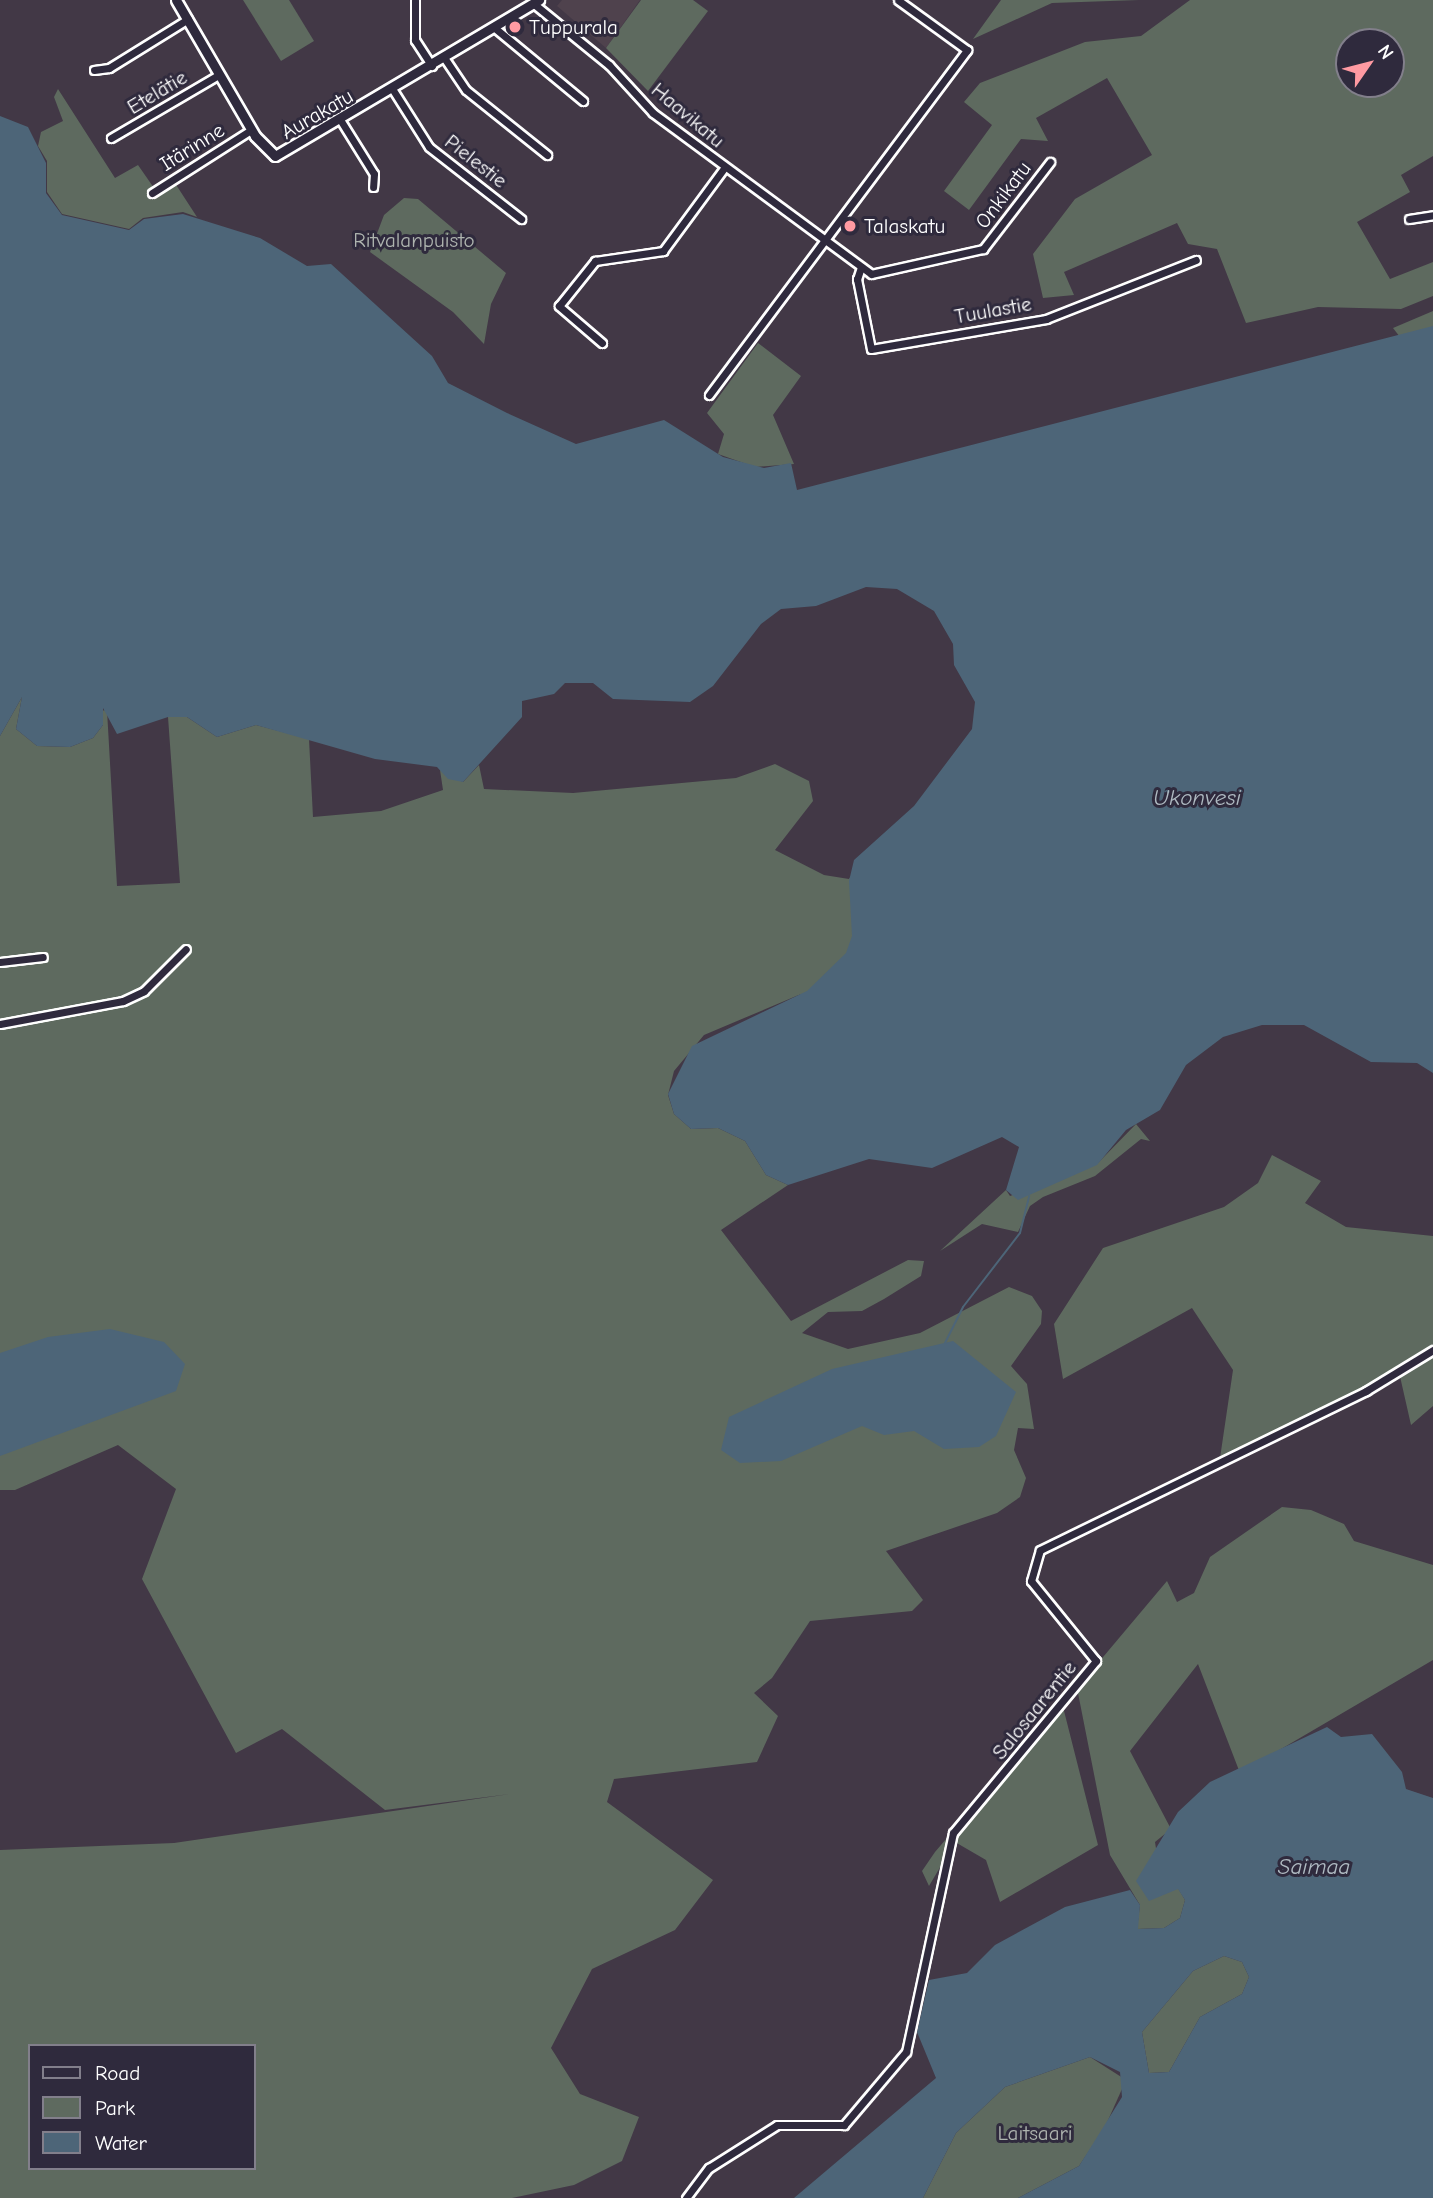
<!DOCTYPE html>
<meta charset="utf-8">
<style>
body{margin:0}
#map{position:relative;width:1433px;height:2198px;overflow:hidden;background:#423846;font-family:"Comic Neue",sans-serif}
div>[style]{position:absolute}
[style*='--x']{left:calc(var(--x)*1px);top:calc(var(--y)*1px);width:calc(var(--w)*1px);rotate:calc(var(--a)*1deg)}
.built>*{inset:0;background:#4f424d}
.green>*{inset:0;background:#5e6a5f}
.water>*{inset:0;background:#4d6578}
.stream>*{height:2px;margin:-1px;padding:0 1px;transform-origin:1px;border-radius:1px;background:#4d6578}
.roads{filter:drop-shadow(2px 0 #fff) drop-shadow(-2px 0 #fff) drop-shadow(0 2px #fff) drop-shadow(0 -2px #fff)}
.minor>*{height:7px;margin:-3.5px;padding:0 3.5px;transform-origin:3.5px;border-radius:3.5px;background:#2f2a3d}
.tertiary>*{height:9px;margin:-4.5px;padding:0 4.5px;transform-origin:4.5px;border-radius:4.5px;background:#2f2a3d}
.dots>*{width:19px;height:19px;translate:-50% -50%;box-sizing:border-box;border:4px solid #2f2a3d;border-radius:50%}
span{translate:-50% -50%;white-space:nowrap;text-align:center;line-height:1.15;-webkit-text-stroke:6px #2f2a3d;paint-order:stroke}
.poi-label{font-size:21px;color:#fff}
.left{translate:0 -50%;text-align:left}
.street-label{font-size:21px;color:#fff}
.park-label{font-size:21px;color:#aeb4af}
.water-label{font-size:23px;color:#afbac2;font-style:italic}
.legend{position:absolute;left:28px;top:2044px;width:228px;height:126px;box-sizing:border-box;background:#2f2a3d;border:2px solid #827f8b;margin:0;padding:9px 12px;list-style:none;font-size:21px;color:#fff}
.legend li{display:flex;align-items:center;gap:14px;height:35px}
.legend b{width:35px;border:2px solid #827f8b}
.north{position:absolute;left:1335px;top:28px;width:70px;height:70px;box-sizing:border-box;background:#2f2a3d;border:2px solid #827f8b;border-radius:50%;rotate:55deg;font-size:19px;font-weight:700;line-height:28px;text-align:center;color:#fff}
.north::after{content:'';display:block;margin:auto;width:24px;height:32px;background:#ff9aa2;clip-path:polygon(50% 0,100% 100%,50% 72%,0 100%)}
</style>
<div id="map">
<div class="built">
<i style="clip-path:polygon(562px 0,640px 0,606px 48px,557px 6px)"></i>
</div>
<div class="green">
<i style="clip-path:polygon(243px 0,289px 0,314px 41px,281px 61px)"></i>
<i style="clip-path:polygon(641px 0,693px 0,708px 11px,648px 91px,606px 48px)"></i>
<i style="clip-path:polygon(1001px 0,1139px 0,1052px 3px,973px 39px)"></i>
<i style="clip-path:polygon(evenodd,1190px 0,1433px 0,1433px 156px,1401px 175px,1410px 192px,1357px 222px,1390px 279px,1433px 262px,1433px 296px,1401px 309px,1318px 307px,1246px 323px,1217px 249px,1188px 244px,1177px 223px,1064px 272px,1074px 295px,1043px 298px,1033px 254px,1075px 199px,1152px 155px,1107px 78px,1036px 118px,1048px 141px,1021px 139px,969px 210px,944px 191px,992px 125px,964px 102px,980px 83px,1085px 42px,1141px 36px,1190px 0,1349px 42px,1391px 42px,1391px 84px,1349px 84px,1349px 42px)"></i>
<i style="clip-path:polygon(58px 89px,115px 178px,138px 165px,154px 188px,171px 177px,197px 217px,183px 212px,143px 218px,129px 229px,62px 214px,47px 192px,47px 161px,38px 146px,41px 132px,63px 121px,54px 97px)"></i>
<i style="clip-path:polygon(404px 198px,418px 199px,506px 273px,491px 304px,484px 344px,453px 312px,370px 252px,384px 215px)"></i>
<i style="clip-path:polygon(1433px 311px,1433px 344px,1403px 341px,1393px 328px)"></i>
<i style="clip-path:polygon(758px 343px,801px 376px,773px 415px,794px 464px,755px 467px,718px 454px,724px 434px,707px 413px)"></i>
<i style="clip-path:polygon(evenodd,22px 697px,16px 729px,37px 746px,70px 747px,93px 738px,103px 725px,99px 711px,107px 710px,117px 886px,180px 883px,168px 717px,187px 717px,217px 737px,256px 725px,309px 739px,313px 817px,381px 811px,443px 790px,440px 770px,463px 782px,479px 765px,484px 789px,573px 793px,736px 778px,775px 764px,809px 781px,813px 801px,775px 850px,824px 875px,849px 879px,861px 859px,891px 860px,897px 849px,904px 855px,897px 878px,882px 884px,890px 900px,877px 922px,894px 935px,920px 939px,913px 960px,929px 963px,925px 981px,940px 994px,930px 1004px,927px 1030px,914px 1033px,897px 1054px,855px 1064px,797px 1024px,787px 1005px,801px 994px,704px 1035px,674px 1071px,668px 1095px,674px 1114px,691px 1129px,718px 1128px,745px 1141px,766px 1175px,788px 1185px,721px 1230px,791px 1321px,908px 1260px,924px 1261px,921px 1276px,884px 1299px,862px 1311px,828px 1312px,802px 1333px,848px 1349px,920px 1333px,1009px 1287px,1032px 1296px,1042px 1311px,1041px 1324px,1011px 1366px,1027px 1384px,1034px 1429px,1018px 1428px,1014px 1450px,1026px 1478px,1020px 1497px,997px 1513px,886px 1551px,923px 1600px,912px 1611px,810px 1621px,772px 1678px,754px 1693px,778px 1716px,757px 1762px,614px 1779px,607px 1802px,713px 1880px,675px 1930px,592px 1969px,551px 2048px,580px 2094px,639px 2117px,622px 2161px,574px 2185px,512px 2198px,0 2198px,0 1850px,174px 1843px,510px 1794px,385px 1810px,282px 1729px,236px 1753px,142px 1579px,176px 1489px,118px 1445px,15px 1490px,0 1490px,0 736px,22px 697px,30px 2046px,254px 2046px,254px 2168px,30px 2168px,30px 2046px)"></i>
<i style="clip-path:polygon(1136px 1124px,1150px 1141px,1141px 1139px,1095px 1176px,1043px 1197px,1030px 1206px,1018px 1232px,982px 1224px,940px 1251px,1006px 1190px,1010px 1196px,1097px 1164px)"></i>
<i style="clip-path:polygon(1272px 1155px,1321px 1181px,1305px 1203px,1346px 1227px,1433px 1236px,1433px 1406px,1411px 1425px,1399px 1372px,1220px 1458px,1233px 1370px,1192px 1308px,1063px 1379px,1054px 1324px,1103px 1248px,1224px 1207px,1258px 1183px)"></i>
<i style="clip-path:polygon(1282px 1507px,1311px 1510px,1344px 1524px,1354px 1541px,1433px 1565px,1433px 1660px,1240px 1773px,1198px 1664px,1130px 1751px,1171px 1829px,1155px 1842px,1163px 1893px,1178px 1888px,1185px 1900px,1180px 1918px,1164px 1928px,1137px 1929px,1140px 1905px,1110px 1855px,1077px 1688px,1167px 1581px,1177px 1602px,1194px 1593px,1210px 1557px)"></i>
<i style="clip-path:polygon(1062px 1703px,1098px 1845px,1000px 1902px,986px 1860px,955px 1842px,929px 1886px,922px 1871px,935px 1852px)"></i>
<i style="clip-path:polygon(1224px 1956px,1242px 1962px,1249px 1977px,1242px 1994px,1200px 2017px,1169px 2072px,1149px 2073px,1142px 2032px,1193px 1971px)"></i>
<i style="clip-path:polygon(1090px 2057px,1126px 2080px,1105px 2127px,1079px 2166px,1018px 2198px,923px 2198px,956px 2133px,1005px 2087px)"></i>
</div>
<div class="water">
<i style="clip-path:polygon(0 116px,28px 127px,46px 163px,46px 193px,62px 215px,129px 230px,144px 219px,183px 214px,260px 238px,307px 266px,331px 264px,432px 356px,448px 383px,507px 413px,576px 444px,664px 420px,723px 457px,764px 468px,791px 463px,797px 490px,1433px 326px,1433px 1073px,1417px 1063px,1371px 1062px,1304px 1025px,1262px 1025px,1223px 1037px,1186px 1065px,1160px 1110px,1126px 1130px,1097px 1165px,1018px 1200px,1006px 1190px,1019px 1147px,1002px 1137px,932px 1168px,869px 1159px,788px 1185px,766px 1175px,745px 1141px,718px 1128px,691px 1129px,674px 1114px,668px 1094px,692px 1046px,807px 991px,846px 953px,852px 936px,849px 881px,854px 860px,914px 806px,972px 729px,975px 702px,954px 665px,953px 644px,934px 611px,897px 589px,866px 587px,816px 606px,781px 609px,761px 624px,713px 686px,690px 702px,613px 699px,593px 683px,565px 683px,554px 694px,522px 701px,522px 717px,463px 782px,448px 779px,437px 767px,375px 759px,256px 725px,217px 737px,187px 717px,168px 717px,117px 734px,103px 708px,103px 725px,93px 738px,70px 747px,37px 746px,16px 729px,22px 697px,0 736px)"></i>
<i style="clip-path:polygon(110px 1329px,164px 1342px,185px 1364px,176px 1391px,0 1456px,0 1353px,48px 1337px)"></i>
<i style="clip-path:polygon(953px 1341px,1016px 1392px,996px 1436px,979px 1447px,944px 1449px,914px 1431px,884px 1435px,862px 1426px,781px 1461px,740px 1463px,721px 1450px,729px 1417px,832px 1369px)"></i>
<i style="clip-path:polygon(evenodd,1327px 1727px,1341px 1737px,1372px 1734px,1402px 1772px,1406px 1789px,1433px 1798px,1433px 2198px,1018px 2198px,1079px 2166px,1122px 2097px,1120px 2072px,1090px 2057px,1005px 2087px,956px 2133px,923px 2198px,794px 2198px,936px 2078px,917px 2032px,929px 1980px,967px 1973px,995px 1945px,1065px 1907px,1130px 1890px,1140px 1905px,1138px 1929px,1164px 1928px,1180px 1918px,1185px 1900px,1178px 1889px,1149px 1901px,1136px 1881px,1178px 1812px,1210px 1782px,1327px 1727px,1224px 1956px,1242px 1962px,1249px 1977px,1242px 1994px,1200px 2017px,1169px 2072px,1149px 2073px,1142px 2032px,1193px 1971px,1224px 1956px)"></i>
</div>
<div class="stream">
<i style="--x:945;--y:1343;--w:40;--a:-63.4"></i>
<i style="--x:963;--y:1307;--w:93;--a:-52.4"></i>
<i style="--x:1020;--y:1233;--w:38;--a:-76"></i>
</div>
<div class="roads">
<div class="minor">
<i style="--x:415;--y:0;--w:40;--a:90"></i>
<i style="--x:415;--y:40;--w:31;--a:57"></i>
<i style="--x:534;--y:4;--w:97;--a:39.1"></i>
<i style="--x:609;--y:65;--w:65;--a:47.5"></i>
<i style="--x:653;--y:113;--w:271;--a:36.4"></i>
<i style="--x:871;--y:274;--w:115;--a:-12.6"></i>
<i style="--x:983;--y:249;--w:110;--a:-52.4"></i>
<i style="--x:496;--y:29;--w:113;--a:39.6"></i>
<i style="--x:445;--y:59;--w:37;--a:56"></i>
<i style="--x:466;--y:90;--w:104;--a:38.7"></i>
<i style="--x:94;--y:70;--w:15;--a:-8"></i>
<i style="--x:109;--y:68;--w:93;--a:-31.8"></i>
<i style="--x:393;--y:90;--w:67;--a:57.7"></i>
<i style="--x:429;--y:147;--w:117;--a:38"></i>
<i style="--x:341;--y:121;--w:62;--a:58.1"></i>
<i style="--x:374;--y:174;--w:13;--a:94"></i>
<i style="--x:111;--y:138;--w:126;--a:-30.4"></i>
<i style="--x:152;--y:193;--w:117;--a:-32.5"></i>
<i style="--x:1409;--y:219;--w:24;--a:-9"></i>
<i style="--x:861;--y:267;--w:13;--a:108"></i>
<i style="--x:857;--y:279;--w:71;--a:78.7"></i>
<i style="--x:871;--y:349;--w:178;--a:-9.7"></i>
<i style="--x:1046;--y:319;--w:161;--a:-21.5"></i>
<i style="--x:602;--y:343;--w:57;--a:-139.3"></i>
<i style="--x:559;--y:306;--w:58;--a:-51.3"></i>
<i style="--x:595;--y:261;--w:69;--a:-8.4"></i>
<i style="--x:663;--y:251;--w:104;--a:-53.6"></i>
<i style="--x:709;--y:395;--w:431;--a:-53.2"></i>
<i style="--x:967;--y:50;--w:85;--a:-144.1"></i>
<i style="--x:0;--y:962;--w:43;--a:-6.6"></i>
<i style="--x:0;--y:1024;--w:125;--a:-10.6"></i>
<i style="--x:123;--y:1001;--w:23;--a:-25"></i>
<i style="--x:144;--y:991;--w:59;--a:-45"></i>
<i style="--x:686;--y:2198;--w:38;--a:-53"></i>
<i style="--x:709;--y:2168;--w:80;--a:-32.3"></i>
<i style="--x:777;--y:2125;--w:67;--a:0"></i>
<i style="--x:844;--y:2125;--w:96;--a:-49.7"></i>
<i style="--x:906;--y:2052;--w:224;--a:-77.9"></i>
<i style="--x:953;--y:1833;--w:224;--a:-50.3"></i>
<i style="--x:1096;--y:1661;--w:103;--a:-129.1"></i>
<i style="--x:1031;--y:1581;--w:32;--a:-74"></i>
<i style="--x:1040;--y:1550;--w:363;--a:-26"></i>
<i style="--x:1366;--y:1391;--w:79;--a:-31.5"></i>
</div>
<div class="tertiary">
<i style="--x:176;--y:0;--w:157;--a:59.8"></i>
<i style="--x:255;--y:136;--w:28;--a:45"></i>
<i style="--x:275;--y:156;--w:307;--a:-30.6"></i>
</div>
</div>
<div class="dots">
<i style="left:515px;top:27px;background:#ff9aa2"></i>
<i style="left:850px;top:226px;background:#ff9aa2"></i>
</div>
<div class="poi-label">
<span class="left" style="left:529px;top:27px">Tuppurala</span>
<span class="left" style="left:864px;top:226px">Talaskatu</span>
</div>
<div class="street-label">
<span style="left:157px;top:92px;rotate:-31deg">Etelätie</span>
<span style="left:317px;top:114px;rotate:-30deg">Aurakatu</span>
<span style="left:688px;top:115px;rotate:40deg">Haavikatu</span>
<span style="left:192px;top:147px;rotate:-32deg">Itärinne</span>
<span style="left:476px;top:161px;rotate:38deg">Pielestie</span>
<span style="left:1003px;top:195px;rotate:-53deg">Onkikatu</span>
<span style="left:993px;top:310px;rotate:-10deg">Tuulastie</span>
<span style="left:1034px;top:1710px;rotate:-51deg">Salosaarentie</span>
</div>
<div class="park-label">
<span style="left:414px;top:240px">Ritvalanpuisto</span>
<span style="left:1035px;top:2133px">Laitsaari</span>
</div>
<div class="water-label">
<span style="left:1197px;top:798px">Ukonvesi</span>
<span style="left:1314px;top:1867px">Saimaa</span>
</div>
<ul class="legend">
<li><b style="height:9px;background:#2f2a3d"></b>Road</li>
<li><b style="height:19px;background:#5e6a5f"></b>Park</li>
<li><b style="height:19px;background:#4d6578"></b>Water</li>
</ul>
<div class="north">N</div>
</div>
